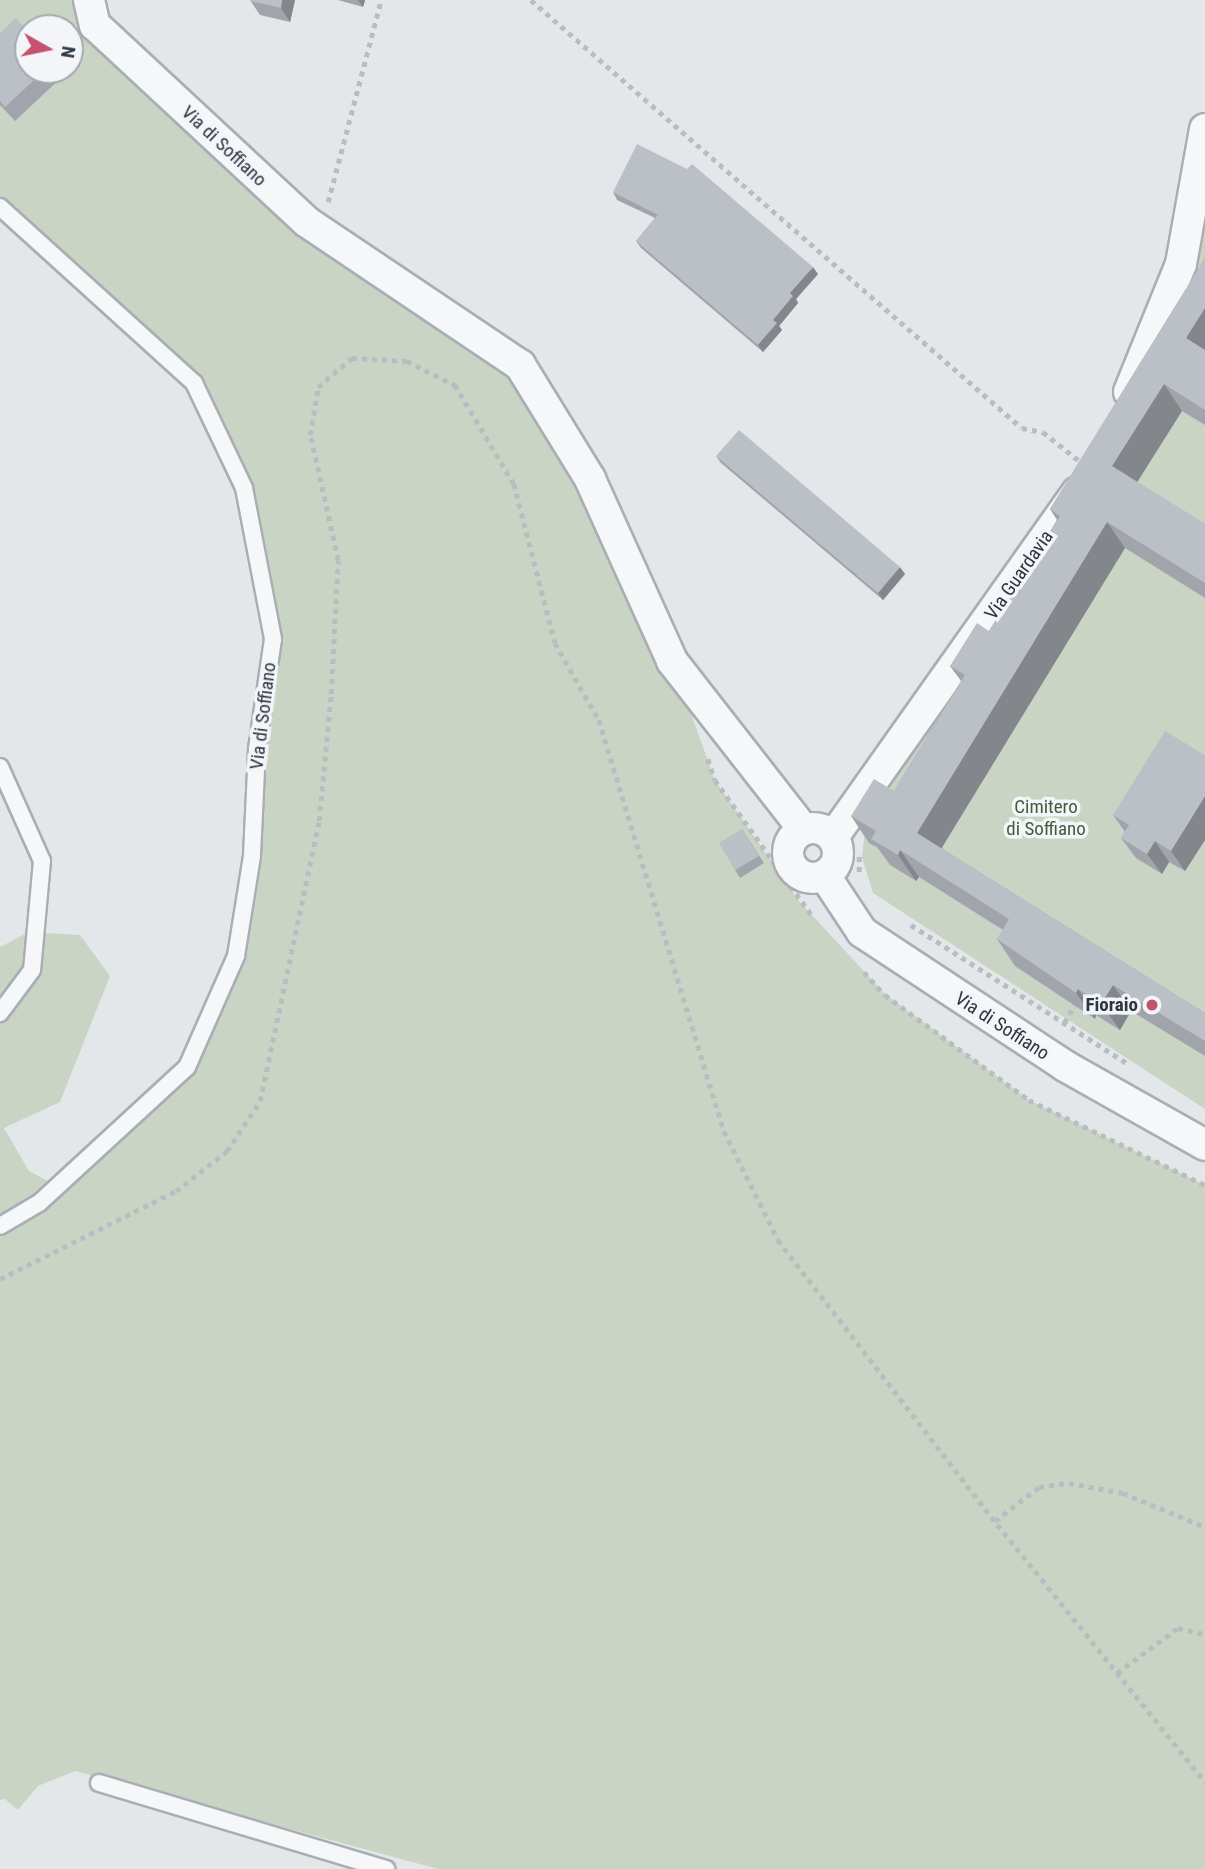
<!DOCTYPE html>
<style>
body{margin:0}
#map{position:relative;width:1205px;height:1869px;overflow:hidden;background:#e3e7ea;font-family:"Roboto Condensed",sans-serif}
div>[style]{position:absolute}
[style*='--x']{left:calc(var(--x)*1px);top:calc(var(--y)*1px);width:calc(var(--w)*1px);rotate:calc(var(--a)*1deg)}
.green>*{inset:0;background:#cad4c5}
.path>*{height:4.5px;margin-top:-2.25px;transform-origin:0;background:repeating-linear-gradient(90deg,#b9bdc2 0 5px,transparent 0 10px)}
.roads{filter:drop-shadow(2px 0 #a8aeb4) drop-shadow(-2px 0 #a8aeb4) drop-shadow(0 2px #a8aeb4) drop-shadow(0 -2px #a8aeb4)}
.lane>*{height:16px;margin:-8px;padding:0 8px;transform-origin:8px;border-radius:8px;background:#f6f7f9}
.street>*{height:30px;margin:-15px;padding:0 15px;transform-origin:15px;border-radius:15px;background:#f6f7f9}
.street>.ring{margin:-15px;padding:0;box-sizing:content-box;background:none;border:30px solid #f6f7f9;border-radius:50%}
.wall>*{inset:0;background:#a1a5ab}
.shaded-wall>*{inset:0;background:#83868b}
.building>*{inset:0;background:#bbc0c7}
.dots>*{width:19px;height:19px;translate:-50% -50%;box-sizing:border-box;border:4px solid #f3f5f8;border-radius:50%}
span{translate:-50% -50%;white-space:nowrap;text-align:center;line-height:1.15;-webkit-text-stroke:7px #f3f5f8;paint-order:stroke}
.street-label{font-size:19px;color:#2c3641}
.park-label{font-size:19px;color:#445c3a}
.poi-label{font-size:19px;color:#2c3641;font-weight:700}
.right{translate:-100% -50%;text-align:right}
.north{position:absolute;left:14px;top:14px;width:70px;height:70px;box-sizing:border-box;background:#f3f5f8;border:2px solid #a3a9af;border-radius:50%;rotate:99deg;font-size:19px;font-weight:700;line-height:28px;text-align:center;color:#2c3641}
.north::after{content:'';display:block;margin:auto;width:24px;height:32px;background:#c5526f;clip-path:polygon(50% 0,100% 100%,50% 72%,0 100%)}
</style>
<div id="map">
<div class="green">
<i style="clip-path:polygon(evenodd,0 0,89px 0,307px 222px,520px 365px,672px 661px,715px 780px,799px 901px,885px 994px,1029px 1100px,1205px 1185px,1205px 1869px,438px 1869px,75px 1771px,38px 1786px,18px 1810px,5px 1799px,0 1800px,0 947px,25px 934px,30px 953px,44px 933px,80px 935px,110px 976px,60px 1102px,4px 1128px,29px 1171px,57px 1186px,187px 1067px,236px 957px,273px 639px,244px 488px,194px 383px,0 207px,0 0,28px 28px,70px 28px,70px 70px,28px 70px,28px 28px)"></i>
<i style="clip-path:polygon(1205px 210px,1205px 1109px,873px 893px,862px 857px,867px 813px,1061px 535px)"></i>
</div>
<div class="path">
<i style="--x:531;--y:0;--w:651;--a:41.08"></i>
<i style="--x:1022;--y:428;--w:21;--a:11"></i>
<i style="--x:1043;--y:432;--w:50;--a:38.5"></i>
<i style="--x:328;--y:202;--w:209;--a:-75.3"></i>
<i style="--x:708;--y:759;--w:22;--a:72"></i>
<i style="--x:715;--y:780;--w:168;--a:54.4"></i>
<i style="--x:859;--y:872;--w:19;--a:-90"></i>
<i style="--x:911;--y:925;--w:260;--a:32.6"></i>
<i style="--x:864;--y:972;--w:31;--a:48"></i>
<i style="--x:885;--y:995;--w:178;--a:36.1"></i>
<i style="--x:1029;--y:1100;--w:195;--a:25.8"></i>
<i style="--x:1064;--y:1023;--w:24;--a:-60"></i>
<i style="--x:0;--y:1279;--w:197;--a:-26.6"></i>
<i style="--x:176;--y:1191;--w:65;--a:-38.1"></i>
<i style="--x:227;--y:1151;--w:60;--a:-56.6"></i>
<i style="--x:260;--y:1101;--w:286;--a:-78.1"></i>
<i style="--x:319;--y:821;--w:128;--a:-84.6"></i>
<i style="--x:331;--y:694;--w:134;--a:-87"></i>
<i style="--x:338;--y:560;--w:128;--a:-102.6"></i>
<i style="--x:310;--y:435;--w:49;--a:-80.5"></i>
<i style="--x:318;--y:387;--w:45;--a:-40.5"></i>
<i style="--x:352;--y:358;--w:55;--a:3.1"></i>
<i style="--x:407;--y:361;--w:54;--a:26.6"></i>
<i style="--x:455;--y:385;--w:115;--a:59.2"></i>
<i style="--x:514;--y:484;--w:164;--a:75.5"></i>
<i style="--x:555;--y:643;--w:89;--a:60.3"></i>
<i style="--x:599;--y:720;--w:430;--a:73.1"></i>
<i style="--x:724;--y:1131;--w:122;--a:63.6"></i>
<i style="--x:778;--y:1240;--w:339;--a:52.4"></i>
<i style="--x:985;--y:1509;--w:351;--a:51.1"></i>
<i style="--x:995;--y:1521;--w:56;--a:-37.7"></i>
<i style="--x:1039;--y:1487;--w:30;--a:-8"></i>
<i style="--x:1069;--y:1483;--w:55;--a:10.5"></i>
<i style="--x:1123;--y:1493;--w:89;--a:22.5"></i>
<i style="--x:1117;--y:1673;--w:76;--a:-36.4"></i>
<i style="--x:1178;--y:1628;--w:28;--a:13"></i>
</div>
<div class="roads">
<div class="lane">
<i style="--x:0;--y:207;--w:262;--a:42.2"></i>
<i style="--x:194;--y:383;--w:116;--a:64.5"></i>
<i style="--x:244;--y:488;--w:154;--a:79.1"></i>
<i style="--x:273;--y:639;--w:111;--a:98.3"></i>
<i style="--x:257;--y:749;--w:107;--a:92.7"></i>
<i style="--x:252;--y:856;--w:101;--a:99.1"></i>
<i style="--x:236;--y:956;--w:121;--a:113.8"></i>
<i style="--x:187;--y:1067;--w:201;--a:137.4"></i>
<i style="--x:39;--y:1203;--w:45;--a:149.5"></i>
<i style="--x:0;--y:767;--w:103;--a:65.9"></i>
<i style="--x:42;--y:861;--w:109;--a:95.2"></i>
<i style="--x:32;--y:970;--w:54;--a:126.7"></i>
<i style="--x:99;--y:1783;--w:300;--a:16.7"></i>
</div>
<div class="street">
<i style="--x:89;--y:0;--w:26;--a:77"></i>
<i style="--x:95;--y:25;--w:289;--a:42.9"></i>
<i style="--x:307;--y:222;--w:257;--a:33.9"></i>
<i style="--x:520;--y:365;--w:134;--a:58.4"></i>
<i style="--x:590;--y:479;--w:200;--a:65.7"></i>
<i style="--x:672;--y:661;--w:214;--a:52"></i>
<i style="--x:1129;--y:392;--w:138;--a:-67.9"></i>
<i style="--x:1181;--y:264;--w:137;--a:-79.9"></i>
<i class="ring" style="left:788px;top:828px;width:20px;height:20px"></i>
<i style="--x:833;--y:837;--w:422;--a:-54.7"></i>
<i style="--x:825;--y:876;--w:67;--a:56.5"></i>
<i style="--x:862;--y:932;--w:243;--a:33.4"></i>
<i style="--x:1065;--y:1066;--w:161;--a:29.4"></i>
</div>
</div>
<div class="wall">
<i style="clip-path:polygon(250px 0,295px 0,290px 22px,260px 15px)"></i>
<i style="clip-path:polygon(338px 0,365px 0,363px 7px)"></i>
<i style="clip-path:polygon(0 33px,28px 70px,61px 70px,64px 75px,15px 121px,0 105px)"></i>
<i style="clip-path:polygon(613px 192px,818px 274px,796px 299px,798px 303px,779px 326px,782px 330px,763px 352px,641px 248px,636px 241px,655px 218px,617px 200px)"></i>
<i style="clip-path:polygon(1205px 258px,1205px 425px,1182px 411px,1137px 482px,1205px 524px,1205px 598px,1125px 548px,941px 848px,1205px 1013px,1205px 1056px,1131px 1011px,1120px 1030px,1096px 1015px,1095px 1019px,1015px 966px,997px 939px,1003px 930px,919px 877px,916px 881px,890px 865px,877px 847px,869px 843px,851px 816px,894px 791px,961px 681px,950px 666px,989px 631px,1057px 520px,1050px 509px)"></i>
<i style="clip-path:polygon(716px 456px,905px 574px,883px 600px,721px 463px)"></i>
<i style="clip-path:polygon(1205px 755px,1205px 840px,1185px 871px,1169px 862px,1162px 874px,1136px 858px,1121px 838px,1125px 832px,1113px 815px)"></i>
<i style="clip-path:polygon(742px 829px,764px 863px,740px 878px,735px 870px)"></i>
</div>
<div class="shaded-wall">
<i style="clip-path:polygon(282px 0,295px 0,290px 22px,281px 8px)"></i>
<i style="clip-path:polygon(358px 0,365px 0,363px 7px)"></i>
<i style="clip-path:polygon(813px 267px,818px 274px,796px 299px,798px 303px,779px 326px,782px 330px,763px 352px,758px 345px,773px 320px,790px 293px)"></i>
<i style="clip-path:polygon(1205px 308px,1205px 363px,1186px 338px)"></i>
<i style="clip-path:polygon(1164px 384px,1182px 411px,1131px 492px,1112px 466px)"></i>
<i style="clip-path:polygon(1107px 522px,1125px 548px,935px 859px,917px 833px)"></i>
<i style="clip-path:polygon(900px 567px,905px 574px,883px 600px,878px 593px)"></i>
<i style="clip-path:polygon(1205px 796px,1205px 840px,1185px 871px,1171px 851px)"></i>
<i style="clip-path:polygon(1155px 841px,1169px 862px,1162px 874px,1147px 854px)"></i>
<i style="clip-path:polygon(900px 850px,919px 877px,916px 881px,898px 855px)"></i>
<i style="clip-path:polygon(1113px 985px,1131px 1011px,1120px 1030px,1101px 1004px)"></i>
<i style="clip-path:polygon(1078px 989px,1096px 1015px,1095px 1019px,1076px 993px)"></i>
</div>
<div class="building">
<i style="clip-path:polygon(250px 0,282px 0,281px 8px,250px 1px)"></i>
<i style="clip-path:polygon(16px 18px,28px 32px,28px 70px,45px 70px,5px 107px,0 101px,0 33px)"></i>
<i style="clip-path:polygon(637px 144px,687px 169px,692px 164px,813px 267px,790px 293px,793px 296px,773px 320px,777px 323px,758px 345px,636px 241px,658px 215px,613px 192px)"></i>
<i style="clip-path:polygon(1205px 258px,1205px 308px,1186px 338px,1205px 350px,1205px 410px,1164px 384px,1112px 466px,1205px 524px,1205px 583px,1107px 522px,917px 833px,1205px 1013px,1205px 1041px,1113px 985px,1101px 1004px,1078px 989px,1076px 993px,997px 939px,1009px 919px,900px 850px,898px 855px,871px 839px,876px 831px,851px 816px,874px 779px,894px 791px,965px 675px,950px 666px,977px 623px,989px 631px,1060px 516px,1050px 509px)"></i>
<i style="clip-path:polygon(739px 430px,900px 567px,878px 593px,716px 456px)"></i>
<i style="clip-path:polygon(1165px 731px,1205px 755px,1205px 796px,1171px 851px,1155px 841px,1147px 854px,1121px 838px,1129px 825px,1113px 815px)"></i>
<i style="clip-path:polygon(742px 829px,759px 856px,735px 870px,719px 843px)"></i>
</div>
<div class="dots">
<i style="left:1152px;top:1005px;background:#c5526f"></i>
</div>
<div class="street-label">
<span style="left:224px;top:146px;rotate:43deg">Via di Soffiano</span>
<span style="left:1019px;top:575px;rotate:-55deg">Via Guardavia</span>
<span style="left:263px;top:716px;rotate:-83deg">Via di Soffiano</span>
<span style="left:1002px;top:1026px;rotate:33deg">Via di Soffiano</span>
</div>
<div class="park-label">
<span style="left:1046px;top:818px">Cimitero<br>di Soffiano</span>
</div>
<div class="poi-label">
<span class="right" style="left:1138px;top:1005px">Fioraio</span>
</div>
<div class="north">N</div>
</div>
